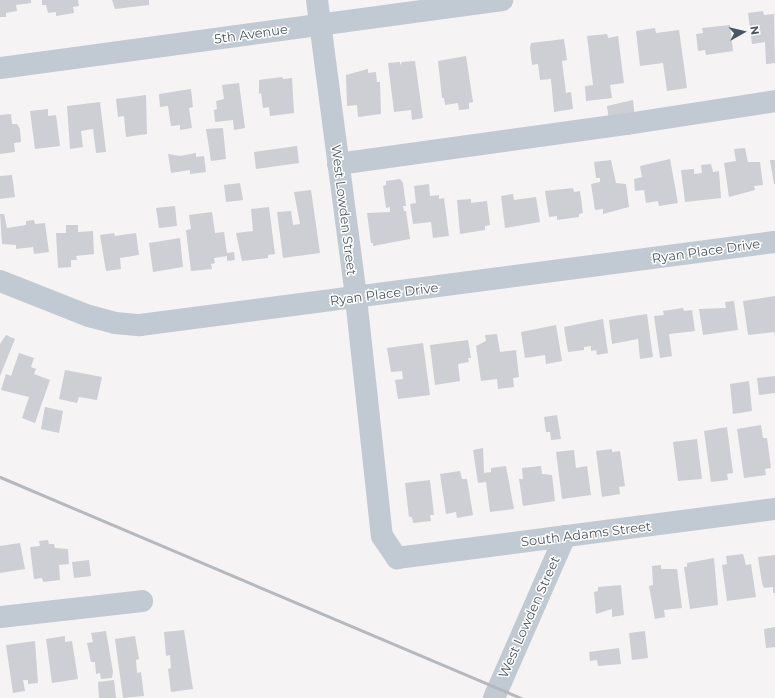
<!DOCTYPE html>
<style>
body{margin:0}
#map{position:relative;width:775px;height:698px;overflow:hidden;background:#f5f3f3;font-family:Montserrat,sans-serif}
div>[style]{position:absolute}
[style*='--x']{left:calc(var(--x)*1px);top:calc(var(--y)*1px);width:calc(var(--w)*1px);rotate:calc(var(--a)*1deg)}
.building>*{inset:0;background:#cdcfd5}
.minor>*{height:22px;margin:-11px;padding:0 11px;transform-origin:11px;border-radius:11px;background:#c1cad2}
.rail>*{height:3px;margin:-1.5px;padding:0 1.5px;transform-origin:1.5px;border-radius:1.5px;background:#b5b8bd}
span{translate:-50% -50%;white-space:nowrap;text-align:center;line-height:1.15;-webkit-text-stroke:3px #fff;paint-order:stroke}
.street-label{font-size:13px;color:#4a5661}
.north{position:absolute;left:723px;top:12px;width:40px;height:40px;-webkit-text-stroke:3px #fff;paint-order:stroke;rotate:82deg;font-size:11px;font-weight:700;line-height:16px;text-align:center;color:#4a5661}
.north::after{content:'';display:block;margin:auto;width:14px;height:18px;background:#4a5661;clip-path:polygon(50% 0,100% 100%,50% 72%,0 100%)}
</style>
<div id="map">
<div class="building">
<i style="clip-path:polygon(0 0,31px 0,31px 3px,16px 5px,17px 11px,6px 13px,6px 17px,0 17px)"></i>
<i style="clip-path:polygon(42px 0,78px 0,79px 6px,73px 7px,74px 13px,56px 16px,56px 12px,48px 13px,46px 5px,42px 5px)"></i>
<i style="clip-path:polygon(112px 0,149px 0,149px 5px,115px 9px)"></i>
<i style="clip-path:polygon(763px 11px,764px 15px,774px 14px,775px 63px,766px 64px,765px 42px,752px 44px,748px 13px)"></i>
<i style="clip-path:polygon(730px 25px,733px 51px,706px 55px,705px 50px,698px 51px,696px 34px,703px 33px,702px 28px)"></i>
<i style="clip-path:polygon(655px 28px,656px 33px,679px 30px,687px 88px,667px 91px,663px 63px,640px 66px,636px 31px)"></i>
<i style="clip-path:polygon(607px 34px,608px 38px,618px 36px,624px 83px,610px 85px,612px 98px,586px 101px,585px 86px,593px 85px,587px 36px)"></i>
<i style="clip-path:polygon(564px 39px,567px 60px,562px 61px,566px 93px,571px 92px,573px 109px,554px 112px,551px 79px,540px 80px,538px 64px,532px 65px,530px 48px,531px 43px)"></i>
<i style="clip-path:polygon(466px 56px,473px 102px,469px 103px,469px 109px,459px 110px,458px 103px,445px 105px,444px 98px,442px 98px,438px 61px)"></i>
<i style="clip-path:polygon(415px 61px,423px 118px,412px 120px,411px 110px,394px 112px,388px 63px,400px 62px,400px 65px,402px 62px)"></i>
<i style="clip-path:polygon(368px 69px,368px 73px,376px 72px,377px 82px,380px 82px,381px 114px,358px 117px,357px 105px,347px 106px,346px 75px)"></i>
<i style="clip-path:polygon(282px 77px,283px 79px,292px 78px,294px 113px,270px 116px,269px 107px,263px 108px,261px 93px,259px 94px,259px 80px)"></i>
<i style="clip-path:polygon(239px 83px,245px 128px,234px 130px,233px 120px,215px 122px,214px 110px,217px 109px,216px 101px,224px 99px,222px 85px)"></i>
<i style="clip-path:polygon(191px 89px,193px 107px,189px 108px,192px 128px,180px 130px,180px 125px,171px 126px,168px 106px,160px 107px,159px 94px)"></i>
<i style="clip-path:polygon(146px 95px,147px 134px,126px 137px,124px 116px,118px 117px,116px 99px)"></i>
<i style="clip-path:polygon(633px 100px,635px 119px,609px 121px,607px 106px)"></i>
<i style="clip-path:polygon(100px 102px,106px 152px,96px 153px,93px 129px,81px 131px,83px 147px,70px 149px,67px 106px)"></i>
<i style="clip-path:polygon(48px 109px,48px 116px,56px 115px,60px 146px,35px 149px,30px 111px)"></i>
<i style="clip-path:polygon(11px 114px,12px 124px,17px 124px,20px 129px,21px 142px,14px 143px,15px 152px,0 154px,0 115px)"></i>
<i style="clip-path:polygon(223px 128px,226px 159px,211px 161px,206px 129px)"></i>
<i style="clip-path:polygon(297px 146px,299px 163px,256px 169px,254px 152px)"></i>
<i style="clip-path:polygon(745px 148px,748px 162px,760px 162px,763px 185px,754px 186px,755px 190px,729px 197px,724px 163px,736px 161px,734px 149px)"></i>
<i style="clip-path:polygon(196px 153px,196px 157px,204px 156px,206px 172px,190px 174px,190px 170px,171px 173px,168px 154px,180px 156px)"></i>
<i style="clip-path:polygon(670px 159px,678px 203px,659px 206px,658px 201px,646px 203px,644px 190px,635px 191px,634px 179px,642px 177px,640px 166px)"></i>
<i style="clip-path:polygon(611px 160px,616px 183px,626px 184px,629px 207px,603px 214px,603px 209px,595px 210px,591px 184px,600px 182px,600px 178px,596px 178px,594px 162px)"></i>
<i style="clip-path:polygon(770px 160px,775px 160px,775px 184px,774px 184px)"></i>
<i style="clip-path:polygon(711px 164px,713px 172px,719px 171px,721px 198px,685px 202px,681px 170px,694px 169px,694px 174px,702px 173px,701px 165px)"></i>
<i style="clip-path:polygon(12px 175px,15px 197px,0 199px,0 176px)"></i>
<i style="clip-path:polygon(400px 179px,403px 183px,406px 206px,403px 206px,404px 211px,406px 211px,410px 239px,373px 246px,373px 243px,371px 243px,367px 213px,390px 212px,390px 207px,386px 208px,383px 186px,386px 185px,386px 181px)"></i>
<i style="clip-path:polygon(240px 183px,243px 200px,226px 202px,224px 185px)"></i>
<i style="clip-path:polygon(429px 184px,430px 196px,439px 195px,439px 199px,444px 198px,449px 236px,433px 238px,431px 222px,413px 224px,410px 204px,416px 203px,414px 186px)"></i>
<i style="clip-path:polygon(573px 188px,574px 192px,580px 191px,583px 213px,579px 214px,579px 217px,557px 220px,557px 216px,549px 217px,545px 191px)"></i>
<i style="clip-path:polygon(311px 190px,320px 253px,283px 258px,277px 212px,291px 211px,293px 225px,300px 224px,294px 192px)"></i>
<i style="clip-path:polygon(513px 194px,514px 200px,536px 197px,540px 222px,505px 228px,501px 196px)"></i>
<i style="clip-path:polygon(471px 199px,471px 203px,487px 201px,490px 225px,485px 226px,485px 230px,460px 234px,457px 200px)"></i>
<i style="clip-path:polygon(175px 206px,177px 226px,159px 228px,156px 208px)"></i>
<i style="clip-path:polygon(269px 207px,275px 254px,268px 255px,268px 258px,242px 261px,236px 233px,253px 231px,251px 209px)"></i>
<i style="clip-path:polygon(212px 212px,215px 233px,224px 232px,227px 253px,234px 252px,235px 260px,227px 261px,227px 256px,214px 258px,215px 263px,211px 264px,212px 269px,191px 271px,186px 230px,191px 229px,189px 215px)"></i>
<i style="clip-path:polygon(0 214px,4px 214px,7px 228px,26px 225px,26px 221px,34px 220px,35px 224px,45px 223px,49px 252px,34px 254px,33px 247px,16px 249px,16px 245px,2px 244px)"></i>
<i style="clip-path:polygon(66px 225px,78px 225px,78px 232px,93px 231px,94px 254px,76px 256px,77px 260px,71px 260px,71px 267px,58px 268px,56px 233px,66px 233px)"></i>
<i style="clip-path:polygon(114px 233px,115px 236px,136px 233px,139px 255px,120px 258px,121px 269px,106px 271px,100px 235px)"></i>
<i style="clip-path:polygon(180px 238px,183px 267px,153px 272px,149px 243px)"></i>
<i style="clip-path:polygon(775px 296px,775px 336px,774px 332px,748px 335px,743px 301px)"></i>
<i style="clip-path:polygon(734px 301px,738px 330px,703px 335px,699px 309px,726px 308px,725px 302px)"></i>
<i style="clip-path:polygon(683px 308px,684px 311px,692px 310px,695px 331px,669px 334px,672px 356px,660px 358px,654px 316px,664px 315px,663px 311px)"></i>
<i style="clip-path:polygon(647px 314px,653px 357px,640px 359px,638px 339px,612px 344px,609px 320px)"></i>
<i style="clip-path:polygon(603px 319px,608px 353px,597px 355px,596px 350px,591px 351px,591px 346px,584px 347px,584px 350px,568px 352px,564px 327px)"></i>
<i style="clip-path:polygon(556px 325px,562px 361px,546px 364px,545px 355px,525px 358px,521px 332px)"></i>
<i style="clip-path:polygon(497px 334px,500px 352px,516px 350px,519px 377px,513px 378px,514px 387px,498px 389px,497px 379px,481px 381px,476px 346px,486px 341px,485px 335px)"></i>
<i style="clip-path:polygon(6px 335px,15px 339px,0 376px,0 344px)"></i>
<i style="clip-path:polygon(468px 340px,471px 358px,468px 358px,469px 362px,458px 364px,460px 381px,435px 385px,430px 345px)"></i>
<i style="clip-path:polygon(423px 343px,430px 395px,398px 399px,395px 380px,403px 379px,402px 371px,391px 372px,387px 348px)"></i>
<i style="clip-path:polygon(19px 353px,34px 358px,31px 367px,36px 369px,34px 374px,50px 380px,35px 423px,22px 418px,29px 397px,1px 390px,6px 374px,11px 376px)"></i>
<i style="clip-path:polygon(65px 370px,102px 377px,97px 400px,79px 397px,77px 403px,59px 399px)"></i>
<i style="clip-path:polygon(775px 376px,775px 393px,759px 395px,757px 378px)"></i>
<i style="clip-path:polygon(749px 381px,752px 411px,733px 414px,730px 384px)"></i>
<i style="clip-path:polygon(45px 407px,63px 411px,59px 433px,41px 429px)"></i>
<i style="clip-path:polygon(557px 415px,561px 439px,551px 440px,550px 432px,546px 432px,544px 417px)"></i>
<i style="clip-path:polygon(761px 425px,763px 438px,767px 438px,771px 468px,765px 469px,766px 475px,744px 478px,737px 429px)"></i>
<i style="clip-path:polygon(727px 427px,733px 473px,727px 474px,728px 480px,711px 482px,704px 431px)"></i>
<i style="clip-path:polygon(697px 439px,702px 479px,678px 481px,673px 442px)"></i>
<i style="clip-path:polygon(483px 448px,484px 473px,491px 472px,491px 468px,506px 466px,514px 509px,490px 512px,486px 482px,478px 483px,473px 450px)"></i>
<i style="clip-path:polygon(612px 449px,612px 452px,620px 451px,625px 486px,619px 487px,620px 494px,602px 497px,596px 451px)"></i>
<i style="clip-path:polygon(574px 450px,576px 468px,587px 466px,591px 495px,562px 499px,556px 452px)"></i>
<i style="clip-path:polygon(541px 466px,542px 474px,552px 475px,555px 501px,523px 506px,519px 479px,523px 479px,522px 468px)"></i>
<i style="clip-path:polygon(460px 471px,462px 479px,467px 479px,473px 515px,457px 518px,456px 512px,446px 514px,440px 474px)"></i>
<i style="clip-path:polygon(430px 480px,434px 515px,430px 515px,431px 521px,413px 523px,412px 517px,409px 517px,405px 483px)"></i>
<i style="clip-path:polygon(48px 540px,49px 544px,54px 544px,55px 548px,68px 549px,69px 564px,59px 565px,60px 580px,43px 582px,42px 578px,34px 579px,30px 547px,40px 546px,39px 541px)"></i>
<i style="clip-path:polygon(20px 543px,25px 569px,0 573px,0 546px)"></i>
<i style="clip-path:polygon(743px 554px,746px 565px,751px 564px,756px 597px,727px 601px,722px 565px,727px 564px,726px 556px)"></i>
<i style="clip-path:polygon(775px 555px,775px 593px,773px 593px,773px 587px,764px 588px,762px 583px,758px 557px)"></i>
<i style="clip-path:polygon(714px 558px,718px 605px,690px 609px,684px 567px,687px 567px,687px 563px)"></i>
<i style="clip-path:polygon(89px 560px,91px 576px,74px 578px,72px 562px)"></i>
<i style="clip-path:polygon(661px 565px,661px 569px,677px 569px,682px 608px,664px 610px,665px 617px,655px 619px,649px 586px,653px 585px,652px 566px)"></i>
<i style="clip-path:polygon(621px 585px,624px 615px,612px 617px,612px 609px,596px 614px,594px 592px,598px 591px,598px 587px)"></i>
<i style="clip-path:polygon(775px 627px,775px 647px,766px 648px,764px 629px)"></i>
<i style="clip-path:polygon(184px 630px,193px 689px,171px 692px,168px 669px,171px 668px,170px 655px,166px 656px,164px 632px)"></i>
<i style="clip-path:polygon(106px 631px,113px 672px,112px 678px,101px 679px,100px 673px,96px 674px,95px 662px,91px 662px,87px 643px,93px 642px,91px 633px)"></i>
<i style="clip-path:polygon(645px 631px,648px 658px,632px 660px,629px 633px)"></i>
<i style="clip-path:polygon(65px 636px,65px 642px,72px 641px,78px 679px,52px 683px,46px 639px)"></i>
<i style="clip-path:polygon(135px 636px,139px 659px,136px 660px,137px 673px,141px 672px,144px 696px,123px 698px,115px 639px)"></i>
<i style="clip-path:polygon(35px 641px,38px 683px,28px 684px,28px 680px,23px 680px,25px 691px,13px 693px,6px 645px)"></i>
<i style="clip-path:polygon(619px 648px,621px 664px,598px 666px,597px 660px,590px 661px,589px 652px)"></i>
<i style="clip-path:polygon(114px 680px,116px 698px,99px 698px,98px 682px)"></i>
</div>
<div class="minor">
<i style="--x:317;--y:0;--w:301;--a:82.5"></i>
<i style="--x:356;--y:298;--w:239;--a:83.8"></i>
<i style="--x:382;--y:536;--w:27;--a:56"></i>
<i style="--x:397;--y:558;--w:381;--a:-7.4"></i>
<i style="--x:0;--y:68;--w:507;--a:-7.71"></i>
<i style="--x:338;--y:164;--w:292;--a:-7.9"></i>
<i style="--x:627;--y:124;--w:150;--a:-8.8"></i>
<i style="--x:0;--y:281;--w:96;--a:21.5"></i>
<i style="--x:89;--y:316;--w:27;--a:15"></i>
<i style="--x:115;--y:323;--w:25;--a:5"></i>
<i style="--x:140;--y:325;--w:640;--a:-7.45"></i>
<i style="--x:0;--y:617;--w:143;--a:-6.4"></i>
<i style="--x:494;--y:698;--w:177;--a:-66.3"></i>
</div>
<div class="rail">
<i style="--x:0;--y:477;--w:566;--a:22.99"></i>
</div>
<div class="street-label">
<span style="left:251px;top:34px;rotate:-8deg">5th Avenue</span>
<span style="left:344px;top:210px;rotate:83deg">West Lowden Street</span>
<span style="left:706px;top:251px;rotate:-8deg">Ryan Place Drive</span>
<span style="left:384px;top:294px;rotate:-7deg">Ryan Place Drive</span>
<span style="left:586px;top:534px;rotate:-7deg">South Adams Street</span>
<span style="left:529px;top:617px;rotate:-66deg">West Lowden Street</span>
</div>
<div class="north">N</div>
</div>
